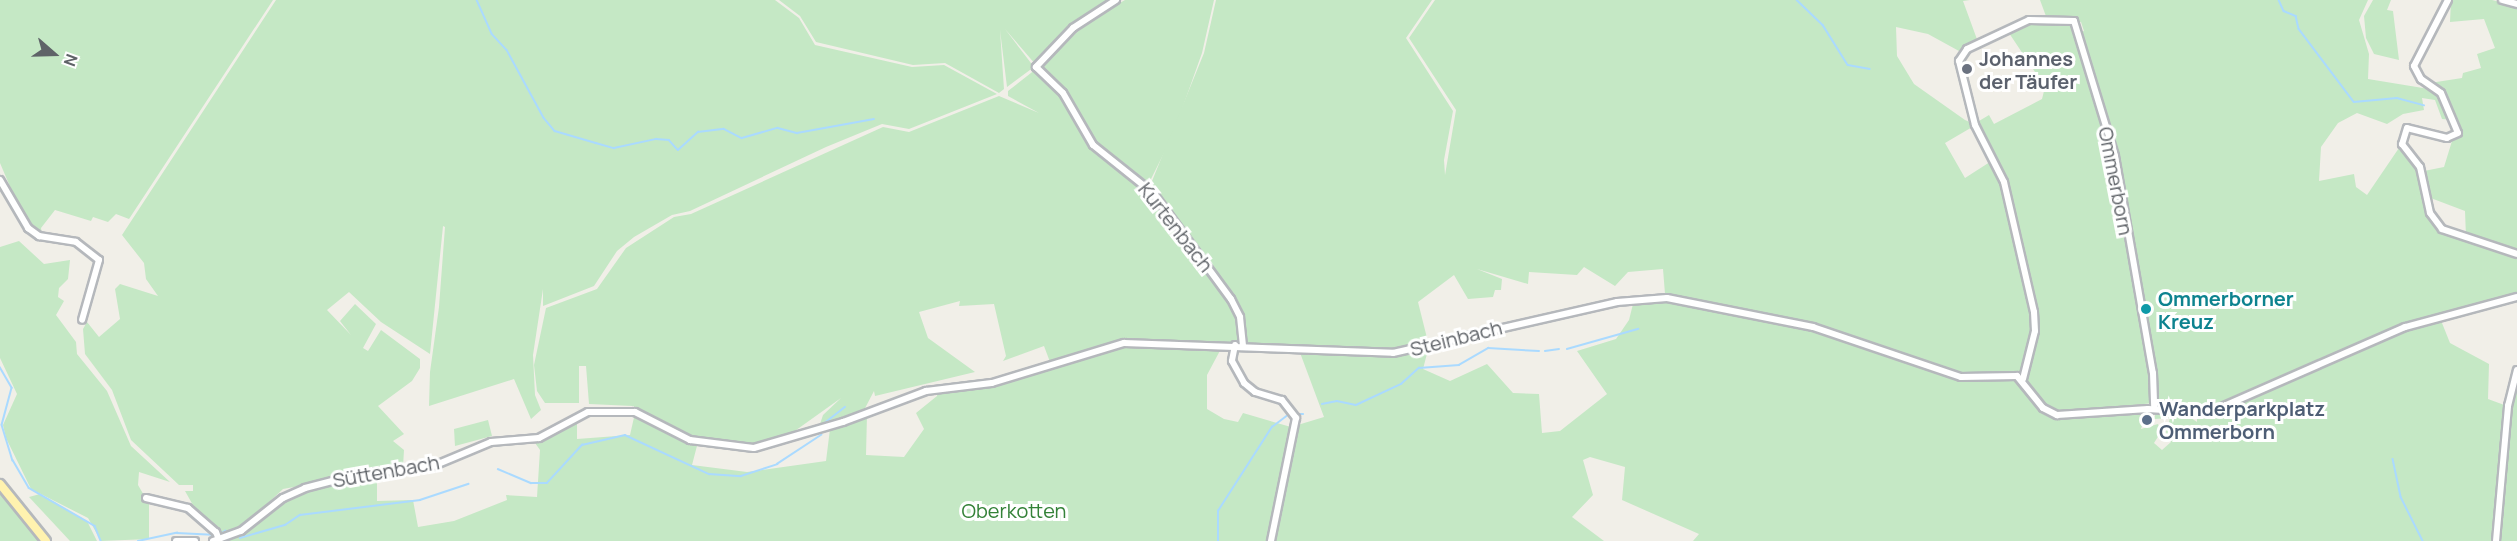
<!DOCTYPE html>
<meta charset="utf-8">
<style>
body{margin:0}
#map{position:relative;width:2517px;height:541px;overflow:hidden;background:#f1efe8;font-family:Manrope,sans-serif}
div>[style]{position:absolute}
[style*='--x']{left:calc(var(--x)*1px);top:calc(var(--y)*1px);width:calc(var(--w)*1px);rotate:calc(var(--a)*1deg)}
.green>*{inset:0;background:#c5e8c5}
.stream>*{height:1.5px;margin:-0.75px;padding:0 0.75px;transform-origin:0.75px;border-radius:0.75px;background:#aadaff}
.roads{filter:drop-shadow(2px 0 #b5b8bc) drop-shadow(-2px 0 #b5b8bc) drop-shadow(0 2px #b5b8bc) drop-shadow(0 -2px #b5b8bc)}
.minor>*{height:6px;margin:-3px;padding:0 3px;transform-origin:3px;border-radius:3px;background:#fff}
.major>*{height:8px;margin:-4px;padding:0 4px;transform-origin:4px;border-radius:4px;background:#fff2af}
.dots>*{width:16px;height:16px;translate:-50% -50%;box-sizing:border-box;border:3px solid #fff;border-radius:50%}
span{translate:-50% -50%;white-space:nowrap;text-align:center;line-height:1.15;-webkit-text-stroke:6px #fff;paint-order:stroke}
.worship-label{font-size:20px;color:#5b616d;font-weight:700}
.left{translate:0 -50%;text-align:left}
.street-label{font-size:20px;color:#5f6368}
.culture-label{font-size:20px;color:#0d838f;font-weight:700}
.service-label{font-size:20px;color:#4e5e75;font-weight:700}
.park-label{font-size:20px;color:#348238}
.north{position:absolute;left:24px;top:24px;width:60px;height:60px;-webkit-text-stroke:4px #fff;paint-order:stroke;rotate:110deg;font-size:16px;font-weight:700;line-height:24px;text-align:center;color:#5f6368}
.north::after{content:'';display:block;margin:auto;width:21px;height:27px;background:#5f6368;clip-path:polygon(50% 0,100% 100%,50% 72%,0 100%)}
</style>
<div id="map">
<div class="green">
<i style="clip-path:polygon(0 0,273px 0,129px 219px,116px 214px,108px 222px,93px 217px,91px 221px,55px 210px,41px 228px,42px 235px,23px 217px,0 163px)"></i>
<i style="clip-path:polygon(276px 0,775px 0,799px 18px,815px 45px,912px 67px,944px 65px,997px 94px,909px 129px,882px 124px,826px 147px,690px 211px,672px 215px,634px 237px,617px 251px,594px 286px,543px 306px,543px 289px,533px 355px,535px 395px,541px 410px,531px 419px,514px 379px,429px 406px,430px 372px,439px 307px,445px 227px,443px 226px,430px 354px,381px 322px,349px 292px,327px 310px,351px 335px,340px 321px,355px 304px,376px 324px,363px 348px,368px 351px,381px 330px,420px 359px,420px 368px,412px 381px,378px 406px,404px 434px,393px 441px,404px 450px,403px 467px,283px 489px,249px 521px,220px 535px,198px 514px,185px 491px,193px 491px,193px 485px,179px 485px,131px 440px,112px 390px,85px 354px,83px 329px,87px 322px,99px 337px,120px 319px,115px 289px,120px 284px,158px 296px,146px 279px,144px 263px,122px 235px)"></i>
<i style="clip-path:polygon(779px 0,1111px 0,1077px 23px,1036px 65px,1005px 29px,1034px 67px,1007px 87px,1000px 30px,1004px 89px,999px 93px,945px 63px,913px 65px,816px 42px,800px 16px)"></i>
<i style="clip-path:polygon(1125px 0,1214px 0,1202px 53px,1172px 137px,1149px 183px,1095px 144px,1064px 89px,1038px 67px,1092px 19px)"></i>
<i style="clip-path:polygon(evenodd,1216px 0,1432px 0,1406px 38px,1453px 111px,1444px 160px,1445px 175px,1456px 110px,1409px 38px,1435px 0,1970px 0,1963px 1px,1978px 42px,1959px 51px,1928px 34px,1896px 27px,1897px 56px,1914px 84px,1965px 120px,1974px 124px,1989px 115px,1994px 124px,2042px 99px,2045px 87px,2007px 30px,2028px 18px,2047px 19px,2040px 0,2368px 0,2359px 20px,2369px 54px,2368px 79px,2435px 90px,2452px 120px,2442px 119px,2435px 100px,2422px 98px,2424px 110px,2403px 114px,2387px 124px,2357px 113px,2338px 123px,2321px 147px,2319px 181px,2354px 174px,2356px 187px,2367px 195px,2401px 145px,2420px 173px,2425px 205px,2438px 230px,2517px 257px,2517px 294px,2394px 328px,2215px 410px,2159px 407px,2143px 319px,2147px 307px,2139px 300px,2126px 196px,2111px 134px,2078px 33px,2084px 31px,2081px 22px,2074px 21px,2123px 199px,2154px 403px,2055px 413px,2024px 381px,2040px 407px,2062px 417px,2146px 413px,2141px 429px,2158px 424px,2161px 432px,2154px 443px,2162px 450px,2171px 442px,2166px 432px,2170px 418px,2154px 419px,2156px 412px,2185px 414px,2197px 422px,2197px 416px,2218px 413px,2380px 339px,2440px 318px,2450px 343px,2489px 364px,2488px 399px,2507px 406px,2495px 541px,1693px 541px,1699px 534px,1622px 500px,1625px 467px,1590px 457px,1583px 460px,1593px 495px,1572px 517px,1604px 541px,218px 541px,243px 532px,305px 487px,377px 473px,377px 501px,413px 500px,418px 527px,454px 521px,507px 500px,506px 495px,537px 497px,540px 450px,533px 440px,577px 418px,577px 439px,630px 435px,635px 413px,698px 442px,692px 465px,747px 472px,826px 461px,830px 429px,867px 415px,866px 455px,904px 457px,924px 429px,916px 413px,937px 396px,938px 389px,983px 386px,1118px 346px,1187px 344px,1123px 340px,1050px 362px,1044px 346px,1003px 361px,1006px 356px,994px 304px,959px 306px,960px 301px,919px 312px,928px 338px,975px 372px,875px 396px,874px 391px,862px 414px,819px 427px,823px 415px,841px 398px,785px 438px,744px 446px,688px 435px,633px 406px,589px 404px,586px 366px,579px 366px,579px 403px,545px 403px,537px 391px,534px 365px,546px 308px,597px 289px,626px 248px,674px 217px,691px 214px,883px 127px,909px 132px,999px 96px,1039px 113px,1008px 96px,1008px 91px,1036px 69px,1061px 94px,1089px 144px,1148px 189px,1174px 221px,1150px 186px,1204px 53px,1216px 0,1974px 126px,1993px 160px,1965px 178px,1945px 143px,1974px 126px,1216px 0,1584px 267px,1615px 286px,1628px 272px,1663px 269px,1665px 294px,1813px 325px,1956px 374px,2018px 374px,1968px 379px,1813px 328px,1658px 300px,1634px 300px,1629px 320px,1616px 339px,1577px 351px,1607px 394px,1560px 431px,1542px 433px,1539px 394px,1513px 393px,1487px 364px,1450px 381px,1423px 369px,1429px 346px,1418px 302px,1454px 275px,1468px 299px,1493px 297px,1495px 290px,1501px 290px,1502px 279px,1477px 269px,1528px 284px,1529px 272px,1577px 275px,1584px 267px,1216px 0,1223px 345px,1338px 349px,1356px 354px,1299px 350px,1324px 417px,1291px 427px,1243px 413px,1238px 422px,1224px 419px,1207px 409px,1207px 375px,1223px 345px)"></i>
<i style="clip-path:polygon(2373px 0,2391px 0,2387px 10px,2393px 11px,2399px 60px,2374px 54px,2366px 38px,2364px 16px)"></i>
<i style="clip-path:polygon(2451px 0,2492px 0,2517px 6px,2517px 252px,2466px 237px,2465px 211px,2428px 197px,2424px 171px,2444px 167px,2452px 141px,2461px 130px,2430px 83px,2462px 78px,2463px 73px,2481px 68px,2477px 54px,2495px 48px,2484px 19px,2450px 22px)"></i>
<i style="clip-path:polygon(19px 241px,44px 264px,70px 260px,68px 279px,59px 288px,58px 297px,64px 301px,56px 315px,76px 342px,77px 354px,107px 391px,131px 446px,170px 482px,139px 472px,138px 485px,149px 504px,149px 539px,101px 541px,88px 518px,31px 489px,6px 438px,3px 425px,17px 394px,0 358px,0 247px)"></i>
<i style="clip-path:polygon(2517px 376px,2517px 541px,2499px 541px,2510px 417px)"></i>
<i style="clip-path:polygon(488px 420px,492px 436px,455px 446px,454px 429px)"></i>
<i style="clip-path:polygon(0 490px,40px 541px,0 541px)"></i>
<i style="clip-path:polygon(40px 494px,87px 521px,97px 541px,70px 541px,29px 497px)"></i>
</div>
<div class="stream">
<i style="--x:477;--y:0;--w:37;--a:66"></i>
<i style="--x:492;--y:34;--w:22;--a:47"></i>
<i style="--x:507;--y:50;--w:77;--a:61.4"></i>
<i style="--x:544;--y:118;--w:17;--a:50"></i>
<i style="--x:555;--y:131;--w:43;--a:16.3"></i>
<i style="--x:596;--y:143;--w:19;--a:16"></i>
<i style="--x:614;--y:148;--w:43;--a:-12.1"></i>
<i style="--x:656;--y:139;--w:13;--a:4"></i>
<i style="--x:669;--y:140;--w:13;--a:48"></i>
<i style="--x:678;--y:150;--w:27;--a:-42"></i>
<i style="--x:698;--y:132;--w:26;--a:-7"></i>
<i style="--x:724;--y:129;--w:20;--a:27"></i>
<i style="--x:742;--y:138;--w:37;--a:-16"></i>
<i style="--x:778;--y:128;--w:20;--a:15"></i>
<i style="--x:797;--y:133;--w:78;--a:-10.3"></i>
<i style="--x:1797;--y:0;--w:36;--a:44"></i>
<i style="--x:1823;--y:25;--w:47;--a:58"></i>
<i style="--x:1848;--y:65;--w:22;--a:10"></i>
<i style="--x:2279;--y:0;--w:12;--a:66"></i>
<i style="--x:2284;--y:11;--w:13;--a:23"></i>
<i style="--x:2296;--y:16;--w:13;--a:77"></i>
<i style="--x:2299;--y:29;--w:91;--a:53"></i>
<i style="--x:2354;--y:102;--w:43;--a:-5.3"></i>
<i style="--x:2397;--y:98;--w:28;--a:15"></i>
<i style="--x:1567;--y:349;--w:74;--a:-15.7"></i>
<i style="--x:1545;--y:351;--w:14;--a:-8"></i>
<i style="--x:0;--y:367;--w:24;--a:60"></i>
<i style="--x:12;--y:388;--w:38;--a:105"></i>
<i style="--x:2;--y:425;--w:37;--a:73"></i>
<i style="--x:13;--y:460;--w:32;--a:60"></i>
<i style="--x:29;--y:488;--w:76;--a:29.9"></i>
<i style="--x:95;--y:526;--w:16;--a:68"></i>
<i style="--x:1322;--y:404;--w:15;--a:-11"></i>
<i style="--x:1337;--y:401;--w:19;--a:12"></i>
<i style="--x:1356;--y:405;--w:50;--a:-25"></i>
<i style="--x:1401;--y:384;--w:24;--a:-42"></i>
<i style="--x:1419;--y:368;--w:40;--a:-4.3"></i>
<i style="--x:1459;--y:365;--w:34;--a:-30"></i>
<i style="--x:1488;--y:348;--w:51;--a:3.4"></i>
<i style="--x:1298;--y:414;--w:5;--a:0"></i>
<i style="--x:822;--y:425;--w:29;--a:-38"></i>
<i style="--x:2393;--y:459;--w:39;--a:78"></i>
<i style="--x:2401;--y:497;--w:49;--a:63.4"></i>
<i style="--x:498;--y:469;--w:36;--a:23"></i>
<i style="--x:531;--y:483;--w:16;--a:0"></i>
<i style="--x:547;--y:483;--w:52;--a:-47.4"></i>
<i style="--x:582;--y:445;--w:44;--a:-13.1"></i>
<i style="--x:625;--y:435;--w:93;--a:24.9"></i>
<i style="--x:709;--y:474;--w:32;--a:4"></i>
<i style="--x:741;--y:476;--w:38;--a:-18"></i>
<i style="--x:777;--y:464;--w:53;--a:-33.4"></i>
<i style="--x:222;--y:533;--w:4;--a:-34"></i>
<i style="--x:240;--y:538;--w:47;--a:-16.1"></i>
<i style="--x:285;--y:525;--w:18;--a:-34"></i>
<i style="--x:300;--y:515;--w:121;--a:-7.1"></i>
<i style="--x:420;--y:500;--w:51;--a:-18.4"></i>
<i style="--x:138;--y:541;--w:40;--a:-12"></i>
<i style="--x:177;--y:533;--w:35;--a:3"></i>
<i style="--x:1218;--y:541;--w:30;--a:-90"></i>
<i style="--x:1218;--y:511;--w:100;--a:-57.3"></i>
<i style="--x:1272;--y:427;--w:21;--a:-37"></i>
</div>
<div class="roads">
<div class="minor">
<i style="--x:1116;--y:0;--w:51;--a:146.9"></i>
<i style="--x:1073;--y:28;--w:54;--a:133.5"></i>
<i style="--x:1036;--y:67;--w:37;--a:44"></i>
<i style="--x:1063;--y:93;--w:60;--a:60"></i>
<i style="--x:1093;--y:145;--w:77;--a:38.7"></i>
<i style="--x:1153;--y:193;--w:132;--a:53.7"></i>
<i style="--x:1231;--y:299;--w:20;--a:63"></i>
<i style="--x:1240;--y:317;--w:29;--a:84"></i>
<i style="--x:2448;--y:0;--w:74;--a:117.3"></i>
<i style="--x:2414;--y:66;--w:15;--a:62"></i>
<i style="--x:2421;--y:79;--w:24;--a:35"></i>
<i style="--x:2441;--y:93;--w:43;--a:67"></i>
<i style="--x:2458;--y:133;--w:12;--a:156"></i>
<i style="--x:2447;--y:138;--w:41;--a:-166"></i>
<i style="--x:2407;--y:128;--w:17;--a:107"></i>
<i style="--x:2402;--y:144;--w:29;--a:52"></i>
<i style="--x:2420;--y:167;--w:47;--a:77.7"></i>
<i style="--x:2430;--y:213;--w:20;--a:53"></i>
<i style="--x:2442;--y:229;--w:79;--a:18.4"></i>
<i style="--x:2502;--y:0;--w:16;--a:15"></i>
<i style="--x:0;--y:180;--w:56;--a:59.7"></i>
<i style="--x:28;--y:228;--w:14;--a:36"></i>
<i style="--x:39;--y:236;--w:37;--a:9"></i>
<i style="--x:76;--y:242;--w:29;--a:38"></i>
<i style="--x:99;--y:260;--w:62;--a:105.8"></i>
<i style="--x:1235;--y:345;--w:16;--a:101"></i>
<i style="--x:1232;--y:361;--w:25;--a:61"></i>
<i style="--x:1244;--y:383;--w:14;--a:39"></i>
<i style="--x:1255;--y:392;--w:28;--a:17"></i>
<i style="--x:1282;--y:400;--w:23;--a:52"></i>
<i style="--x:1296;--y:418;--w:126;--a:101.5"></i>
<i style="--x:2023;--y:379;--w:49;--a:-76"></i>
<i style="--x:2035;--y:331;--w:19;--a:-93"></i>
<i style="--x:2034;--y:312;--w:133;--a:-103"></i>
<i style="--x:2004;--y:182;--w:64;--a:-117"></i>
<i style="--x:1975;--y:125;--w:66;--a:-104"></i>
<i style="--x:1959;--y:61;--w:14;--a:-56"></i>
<i style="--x:1967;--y:49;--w:68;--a:-25.1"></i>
<i style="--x:2029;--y:20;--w:45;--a:1.3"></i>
<i style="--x:2074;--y:21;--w:141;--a:73.1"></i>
<i style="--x:2115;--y:156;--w:220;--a:80.1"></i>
<i style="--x:2153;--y:373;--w:36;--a:88"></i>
<i style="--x:146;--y:498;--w:43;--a:13.4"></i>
<i style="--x:188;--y:508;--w:37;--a:41"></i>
<i style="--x:216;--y:532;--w:9;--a:69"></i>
<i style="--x:176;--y:541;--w:19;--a:0"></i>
<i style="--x:213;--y:541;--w:30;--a:-20"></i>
<i style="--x:241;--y:531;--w:53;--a:-38.2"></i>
<i style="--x:283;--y:498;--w:24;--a:-24"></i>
<i style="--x:305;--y:488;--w:56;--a:-14.5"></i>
<i style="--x:359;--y:474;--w:72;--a:-5.6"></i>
<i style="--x:431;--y:467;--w:65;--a:-22.6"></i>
<i style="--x:491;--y:442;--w:48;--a:-4.8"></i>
<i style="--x:539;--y:438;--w:55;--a:-28"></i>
<i style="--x:588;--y:412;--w:47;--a:0"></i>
<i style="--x:635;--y:412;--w:62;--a:27"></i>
<i style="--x:690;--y:440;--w:64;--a:7.1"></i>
<i style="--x:754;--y:448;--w:93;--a:-16.3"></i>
<i style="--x:843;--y:422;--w:89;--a:-20.5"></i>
<i style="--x:926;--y:391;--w:66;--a:-6.9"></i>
<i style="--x:992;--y:383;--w:138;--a:-16.9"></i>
<i style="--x:1124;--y:343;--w:269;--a:2.1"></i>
<i style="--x:1393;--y:353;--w:230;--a:-12.8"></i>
<i style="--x:1617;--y:302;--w:50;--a:-4.6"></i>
<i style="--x:1667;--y:298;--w:149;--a:11.2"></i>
<i style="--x:1813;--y:327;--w:156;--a:18.7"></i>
<i style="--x:1961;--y:377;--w:56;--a:-1"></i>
<i style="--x:2017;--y:376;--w:41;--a:50.9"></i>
<i style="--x:2043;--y:408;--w:16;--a:27"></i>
<i style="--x:2057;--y:415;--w:91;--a:-3.8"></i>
<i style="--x:2148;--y:409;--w:60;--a:3.8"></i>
<i style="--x:2208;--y:413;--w:215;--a:-23.6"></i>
<i style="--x:2405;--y:327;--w:116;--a:-15"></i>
<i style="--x:2496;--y:541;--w:136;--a:-84.9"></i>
<i style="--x:2508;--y:406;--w:37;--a:-76"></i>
</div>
<div class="major">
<i style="--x:0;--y:484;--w:73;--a:51.1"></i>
</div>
</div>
<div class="dots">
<i style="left:1967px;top:69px;background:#6b7280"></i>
<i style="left:2146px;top:309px;background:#0f9aa8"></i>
<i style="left:2147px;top:420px;background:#5c6f8a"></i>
</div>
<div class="worship-label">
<span class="left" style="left:1979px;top:70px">Johannes<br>der Täufer</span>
</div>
<div class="street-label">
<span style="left:2116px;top:181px;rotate:79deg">Ommerborn</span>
<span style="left:1176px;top:227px;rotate:52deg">Kurtenbach</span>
<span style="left:1456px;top:338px;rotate:-14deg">Steinbach</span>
<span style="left:386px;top:471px;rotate:-10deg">Süttenbach</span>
</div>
<div class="culture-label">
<span class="left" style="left:2158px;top:310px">Ommerborner<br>Kreuz</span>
</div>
<div class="service-label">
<span class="left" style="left:2159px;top:420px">Wanderparkplatz<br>Ommerborn</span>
</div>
<div class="park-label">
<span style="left:1014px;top:510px">Oberkotten</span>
</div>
<div class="north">N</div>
</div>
